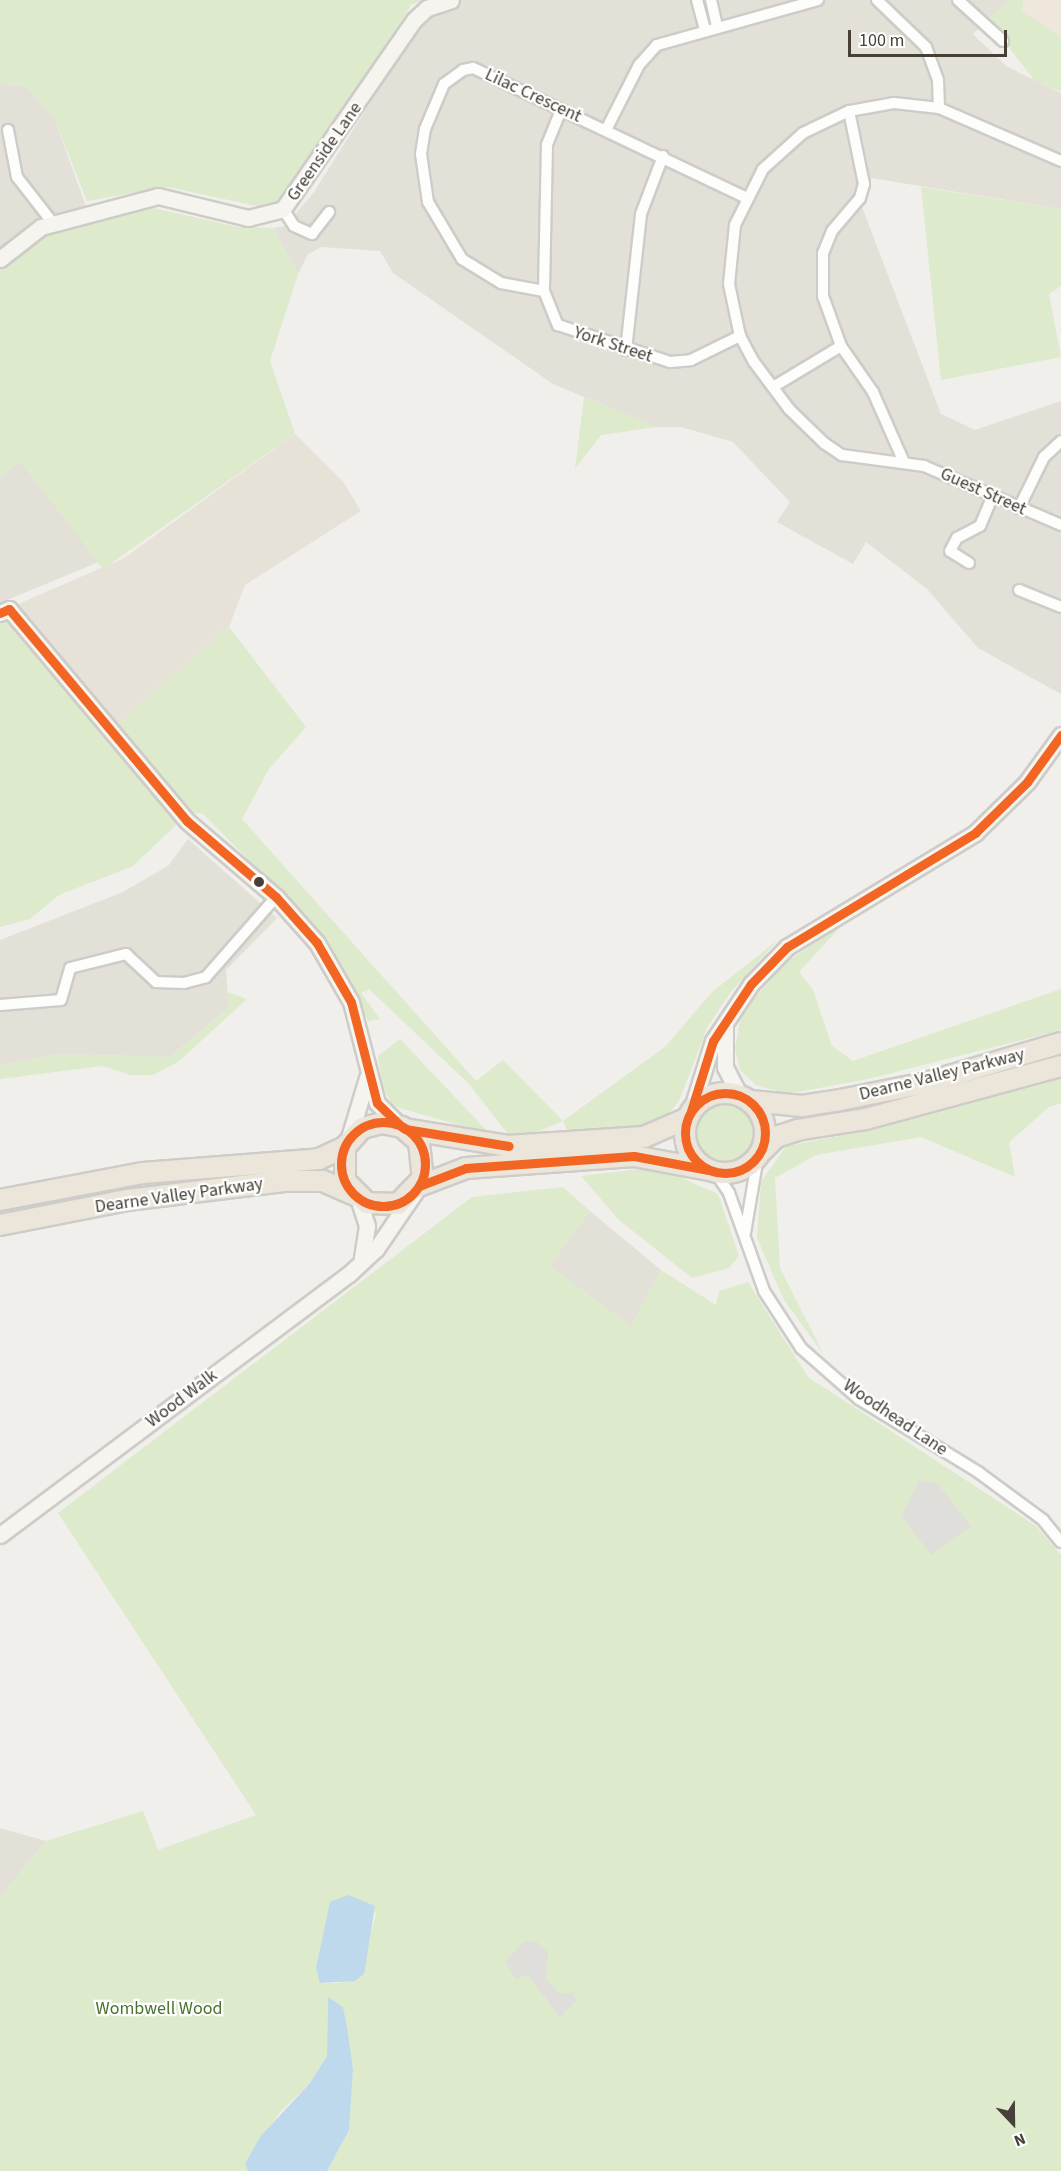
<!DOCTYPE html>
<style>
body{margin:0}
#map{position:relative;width:1061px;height:2171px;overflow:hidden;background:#f0efeb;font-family:"Source Sans 3",sans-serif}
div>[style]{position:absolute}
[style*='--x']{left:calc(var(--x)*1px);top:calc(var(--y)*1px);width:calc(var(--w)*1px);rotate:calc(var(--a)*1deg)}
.residential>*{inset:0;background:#e3e0d8}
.commercial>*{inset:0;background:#efe7dc}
.education>*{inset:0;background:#e6e2d7}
.green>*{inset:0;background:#ddeacc}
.round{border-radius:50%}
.parking>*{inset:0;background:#dfdedb}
.water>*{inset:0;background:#bed9ec}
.roads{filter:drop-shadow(2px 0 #ceccc8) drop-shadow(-2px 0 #ceccc8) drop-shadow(0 2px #ceccc8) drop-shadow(0 -2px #ceccc8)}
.street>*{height:10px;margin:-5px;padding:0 5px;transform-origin:5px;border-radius:5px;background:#fdfdfc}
.secondary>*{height:15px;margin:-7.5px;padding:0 7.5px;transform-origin:7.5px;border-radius:7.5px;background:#f6f4ef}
.highway>*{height:20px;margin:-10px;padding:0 10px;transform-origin:10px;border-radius:10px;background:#ebe5da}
.highway>.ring{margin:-10px;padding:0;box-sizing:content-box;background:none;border:20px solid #ebe5da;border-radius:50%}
.bus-1>*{height:9px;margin:-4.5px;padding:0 4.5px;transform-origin:4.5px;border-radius:4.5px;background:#f26522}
.bus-1>.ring{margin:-4.5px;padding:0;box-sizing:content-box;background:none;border:9px solid #f26522;border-radius:50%}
.dots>*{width:16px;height:16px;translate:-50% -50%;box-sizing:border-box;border:3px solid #fff;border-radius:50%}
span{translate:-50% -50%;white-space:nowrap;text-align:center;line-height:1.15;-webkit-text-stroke:4.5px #fff;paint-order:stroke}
.street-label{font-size:18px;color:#464037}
.park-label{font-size:18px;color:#48742e}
.north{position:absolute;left:983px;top:2093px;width:60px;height:60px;-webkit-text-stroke:4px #fff;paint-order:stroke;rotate:158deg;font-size:16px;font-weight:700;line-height:24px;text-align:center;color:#464037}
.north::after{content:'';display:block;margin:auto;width:21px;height:27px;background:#464037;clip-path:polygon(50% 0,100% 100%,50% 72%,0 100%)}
.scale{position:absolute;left:848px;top:30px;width:159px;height:27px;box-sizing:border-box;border:3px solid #464037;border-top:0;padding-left:8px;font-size:18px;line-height:21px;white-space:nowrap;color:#464037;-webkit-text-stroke:4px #fff;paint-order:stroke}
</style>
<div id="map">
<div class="residential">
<i style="clip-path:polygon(428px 0,1009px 0,973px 34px,1006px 66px,1061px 93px,1061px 209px,871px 178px,862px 207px,941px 414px,975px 430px,1061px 401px,1061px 694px,978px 648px,927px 589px,866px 542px,853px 564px,777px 522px,790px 502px,733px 442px,681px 427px,657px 427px,553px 384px,393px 273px,380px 251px,321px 247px,308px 254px,298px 274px,273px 228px,285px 226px,314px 192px,414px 32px)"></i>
<i style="clip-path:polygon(0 84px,25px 85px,54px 118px,92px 223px,44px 235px,0 269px)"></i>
<i style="clip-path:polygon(20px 461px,99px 562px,0 603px,0 477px)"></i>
<i style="clip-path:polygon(188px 839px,277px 918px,226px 970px,229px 1007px,170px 1057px,56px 1054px,0 1066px,0 940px,123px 892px,168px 866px)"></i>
<i style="clip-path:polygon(590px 1211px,661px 1270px,631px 1326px,549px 1266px)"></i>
<i style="clip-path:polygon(0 1828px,46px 1841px,0 1897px)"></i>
</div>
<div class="commercial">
<i style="clip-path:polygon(1023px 0,1061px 0,1061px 37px,1021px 11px)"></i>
</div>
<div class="education">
<i style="clip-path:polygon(295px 434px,344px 483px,361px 511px,245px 585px,229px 627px,118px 724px,16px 605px,124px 558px)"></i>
</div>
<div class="green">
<i style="clip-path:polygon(0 0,423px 0,411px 5px,295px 190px,270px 209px,168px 187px,87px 201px,54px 118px,25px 85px,0 84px)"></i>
<i style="clip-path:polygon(1009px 0,1023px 0,1022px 11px,1061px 37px,1061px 92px,1034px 80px,988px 20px)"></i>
<i style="clip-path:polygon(921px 187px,1061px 209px,1061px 286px,1049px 294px,1061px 357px,941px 380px)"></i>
<i style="clip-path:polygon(153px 208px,238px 227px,273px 228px,298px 274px,270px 361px,295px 434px,103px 569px,20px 461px,0 477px,0 269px,44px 235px)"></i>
<i style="clip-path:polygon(584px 397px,657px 427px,601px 435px,575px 469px)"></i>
<i style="clip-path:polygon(6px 621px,179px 822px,133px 866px,59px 895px,30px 919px,0 927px,0 623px)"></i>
<i style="clip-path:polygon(229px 627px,306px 727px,269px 769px,242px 819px,476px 1081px,503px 1060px,563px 1121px,666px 1046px,712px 992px,778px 940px,730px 993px,708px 1026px,679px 1101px,665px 1118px,647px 1127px,568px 1133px,563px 1121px,534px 1133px,508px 1134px,469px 1084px,369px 989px,361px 993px,380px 1019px,368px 1021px,324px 936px,203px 814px,188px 812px,118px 724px)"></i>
<i style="clip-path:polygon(842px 925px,799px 972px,813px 990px,832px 1046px,853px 1061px,1061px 989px,1061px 1030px,868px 1079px,787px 1094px,756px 1085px,740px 1070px,735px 1048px,741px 1014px,785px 963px)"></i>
<i style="clip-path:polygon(228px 992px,247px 999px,178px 1062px,153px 1075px,130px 1075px,103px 1066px,0 1079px,0 1066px,56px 1054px,170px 1057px,229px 1007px)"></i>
<i style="clip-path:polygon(400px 1039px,490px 1134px,393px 1106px,382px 1086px,378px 1056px)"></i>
<i style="clip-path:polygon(1061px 1079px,1061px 1103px,1049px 1107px,1009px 1142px,1015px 1177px,921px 1137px,816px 1155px,775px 1178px,780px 1268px,824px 1355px,784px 1300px,757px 1238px,761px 1182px,786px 1146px,881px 1128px)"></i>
<i class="round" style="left:696px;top:1104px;width:60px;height:60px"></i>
<i style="clip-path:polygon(657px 1167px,718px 1194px,739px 1256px,729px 1268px,692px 1278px,619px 1220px,581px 1176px)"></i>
<i style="clip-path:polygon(evenodd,563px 1187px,590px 1211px,550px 1266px,631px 1326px,661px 1270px,716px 1305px,719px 1291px,748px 1282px,808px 1377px,1036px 1526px,1061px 1555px,1061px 2171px,327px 2171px,349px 2130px,353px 2070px,343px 2008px,328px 1997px,327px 2056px,310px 2083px,280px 2112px,245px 2164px,248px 2171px,0 2171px,0 1897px,46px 1841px,143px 1811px,158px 1850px,256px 1815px,58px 1513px,472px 1197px,563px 1187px,330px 1902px,376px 1913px,364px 1959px,340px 1983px,320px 1983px,330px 1902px)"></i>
</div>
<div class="parking">
<i style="clip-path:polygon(919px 1480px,937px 1483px,971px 1526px,931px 1555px,902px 1516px)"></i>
<i style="clip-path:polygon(524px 1941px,537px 1942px,548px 1952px,545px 1978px,560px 1994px,572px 1993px,577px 2000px,560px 2017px,528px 1975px,516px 1979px,505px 1962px)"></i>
</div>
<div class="water">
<i style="clip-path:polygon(348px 1895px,375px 1906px,364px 1974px,355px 1981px,320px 1983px,316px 1968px,330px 1902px)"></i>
<i style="clip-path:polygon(328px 1997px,343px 2007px,348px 2033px,353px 2070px,349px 2130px,327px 2171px,248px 2171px,245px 2164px,260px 2137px,310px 2083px,327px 2056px)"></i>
</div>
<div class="roads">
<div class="street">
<i style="--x:697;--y:0;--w:30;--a:75"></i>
<i style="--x:711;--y:0;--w:26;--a:77"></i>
<i style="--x:877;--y:0;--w:68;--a:43.8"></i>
<i style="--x:926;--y:47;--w:35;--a:70"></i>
<i style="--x:938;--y:80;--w:28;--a:88"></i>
<i style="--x:958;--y:0;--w:61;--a:42.3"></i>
<i style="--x:561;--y:110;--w:38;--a:112"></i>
<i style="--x:547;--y:145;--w:146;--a:91.2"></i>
<i style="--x:544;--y:291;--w:37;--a:68"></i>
<i style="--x:558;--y:325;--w:118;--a:18.3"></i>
<i style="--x:670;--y:362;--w:21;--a:-5"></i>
<i style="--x:691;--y:360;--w:55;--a:-26.1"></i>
<i style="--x:849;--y:111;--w:75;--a:78.4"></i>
<i style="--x:864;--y:184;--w:15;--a:106"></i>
<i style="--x:860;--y:198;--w:43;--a:130.3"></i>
<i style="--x:832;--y:231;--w:24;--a:112"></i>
<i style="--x:823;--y:253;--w:43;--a:90"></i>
<i style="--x:823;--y:296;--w:53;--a:70.2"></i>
<i style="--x:841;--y:346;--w:56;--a:55.2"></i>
<i style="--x:873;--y:392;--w:74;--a:66.2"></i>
<i style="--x:8;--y:130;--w:48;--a:79.2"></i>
<i style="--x:17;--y:177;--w:58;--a:52"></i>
<i style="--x:606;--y:130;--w:73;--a:-63.1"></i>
<i style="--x:639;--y:65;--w:27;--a:-48"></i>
<i style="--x:657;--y:45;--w:167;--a:-15.6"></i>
<i style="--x:1061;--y:161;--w:133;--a:-156.5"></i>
<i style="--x:939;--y:108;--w:45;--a:-173.7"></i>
<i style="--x:894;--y:103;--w:46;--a:169.9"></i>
<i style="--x:849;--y:111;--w:51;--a:154.4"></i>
<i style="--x:803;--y:133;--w:54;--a:138"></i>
<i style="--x:763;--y:169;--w:63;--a:116.6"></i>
<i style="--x:735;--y:225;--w:59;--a:95.8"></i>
<i style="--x:729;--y:284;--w:53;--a:78.1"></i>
<i style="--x:740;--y:336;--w:30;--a:62"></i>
<i style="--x:754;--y:362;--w:59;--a:53.3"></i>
<i style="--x:789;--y:409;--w:49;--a:44.2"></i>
<i style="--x:824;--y:443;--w:22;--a:34"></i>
<i style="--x:842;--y:455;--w:83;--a:7.6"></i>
<i style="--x:924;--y:466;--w:149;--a:23.3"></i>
<i style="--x:283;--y:209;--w:20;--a:57"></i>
<i style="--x:294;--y:226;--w:20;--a:24"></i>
<i style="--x:312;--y:234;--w:28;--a:-52"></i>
<i style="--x:544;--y:291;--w:44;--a:-169.5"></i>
<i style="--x:501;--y:283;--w:46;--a:-148.4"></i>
<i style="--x:462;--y:259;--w:66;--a:-120.8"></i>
<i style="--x:428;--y:202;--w:49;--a:-98.3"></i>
<i style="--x:421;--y:154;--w:25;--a:-81"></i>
<i style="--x:425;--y:129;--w:49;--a:-67.1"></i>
<i style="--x:444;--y:84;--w:24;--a:-36"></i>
<i style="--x:463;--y:70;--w:10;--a:-11"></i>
<i style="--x:473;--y:68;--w:303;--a:25.4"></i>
<i style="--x:626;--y:350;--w:137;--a:-83.7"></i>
<i style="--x:641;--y:214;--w:62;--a:-69.2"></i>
<i style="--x:773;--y:387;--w:79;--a:-31.1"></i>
<i style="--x:1019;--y:508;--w:57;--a:-63.9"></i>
<i style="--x:1044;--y:457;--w:23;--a:-43"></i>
<i style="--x:969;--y:563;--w:22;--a:-148"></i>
<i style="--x:950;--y:551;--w:15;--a:-62"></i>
<i style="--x:957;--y:538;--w:26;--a:-28"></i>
<i style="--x:980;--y:526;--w:33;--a:-67"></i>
<i style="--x:1019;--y:590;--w:45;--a:22"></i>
<i style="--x:0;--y:1005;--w:61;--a:-4.7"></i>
<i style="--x:61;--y:1000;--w:33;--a:-74"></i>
<i style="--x:70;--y:968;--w:58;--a:-14"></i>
<i style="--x:126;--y:954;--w:41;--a:43"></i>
<i style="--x:156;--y:982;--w:28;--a:2"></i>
<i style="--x:184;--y:983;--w:23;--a:-15"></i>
<i style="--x:206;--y:977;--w:106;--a:-48.8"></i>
<i style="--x:715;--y:1172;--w:25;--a:56"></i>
<i style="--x:729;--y:1193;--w:104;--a:70.3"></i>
<i style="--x:764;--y:1291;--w:68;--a:57"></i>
<i style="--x:801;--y:1348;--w:77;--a:41.3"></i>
<i style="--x:859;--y:1399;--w:140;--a:31.5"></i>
<i style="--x:978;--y:1472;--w:81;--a:36.4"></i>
<i style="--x:1043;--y:1520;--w:28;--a:51"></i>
<i style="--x:745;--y:1233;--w:78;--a:-80.4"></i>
</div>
<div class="secondary">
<i style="--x:0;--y:259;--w:52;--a:-38"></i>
<i style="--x:41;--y:227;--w:121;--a:-14.8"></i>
<i style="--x:158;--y:196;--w:93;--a:13.7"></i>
<i style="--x:248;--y:218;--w:36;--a:-14"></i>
<i style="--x:283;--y:209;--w:230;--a:-55.3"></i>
<i style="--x:414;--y:20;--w:18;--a:-43"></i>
<i style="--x:427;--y:8;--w:25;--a:-18"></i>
<i style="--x:0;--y:613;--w:10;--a:-24"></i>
<i style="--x:9;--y:609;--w:277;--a:50"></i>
<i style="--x:187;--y:821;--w:117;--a:40.5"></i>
<i style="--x:276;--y:897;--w:62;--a:48.3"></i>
<i style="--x:317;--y:943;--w:68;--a:60"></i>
<i style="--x:351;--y:1002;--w:104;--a:75.6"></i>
<i style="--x:377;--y:1103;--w:31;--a:45"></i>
<i style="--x:725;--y:1026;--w:41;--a:90"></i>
<i style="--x:725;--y:1067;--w:30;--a:63"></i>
<i style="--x:691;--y:1111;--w:73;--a:-72.6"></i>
<i style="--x:713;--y:1041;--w:69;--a:-56.3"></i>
<i style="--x:751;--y:984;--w:52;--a:-45.8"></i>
<i style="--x:787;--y:947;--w:220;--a:-31.2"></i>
<i style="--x:975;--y:833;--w:73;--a:-44.4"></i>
<i style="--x:1027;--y:782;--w:58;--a:-54.1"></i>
<i style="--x:349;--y:1138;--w:63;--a:-73.3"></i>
<i style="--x:358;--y:1198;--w:29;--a:72"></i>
<i style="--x:367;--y:1226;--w:33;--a:99"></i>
<i style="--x:0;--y:1535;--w:436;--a:-36.8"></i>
<i style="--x:349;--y:1274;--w:37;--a:-43"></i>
<i style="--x:376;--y:1249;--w:69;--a:-55.6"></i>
</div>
<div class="highway">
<i class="ring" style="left:685px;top:1093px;width:60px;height:60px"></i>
<i style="--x:751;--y:1101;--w:51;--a:5.6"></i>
<i style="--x:802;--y:1106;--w:38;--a:-9"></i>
<i style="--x:840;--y:1100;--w:87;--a:-11.3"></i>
<i style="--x:925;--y:1083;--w:142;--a:-16.4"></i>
<i style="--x:405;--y:1129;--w:104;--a:9.4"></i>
<i style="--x:508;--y:1146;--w:136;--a:-3.8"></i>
<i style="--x:644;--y:1137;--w:48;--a:-23.4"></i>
<i style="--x:762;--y:1151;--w:20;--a:-45"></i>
<i style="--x:776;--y:1137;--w:22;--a:-18"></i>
<i style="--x:797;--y:1130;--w:70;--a:-9.1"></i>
<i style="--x:866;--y:1119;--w:202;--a:-15.2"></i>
<i style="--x:419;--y:1186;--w:50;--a:-21"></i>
<i style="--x:466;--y:1168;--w:168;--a:-4.1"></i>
<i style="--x:634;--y:1156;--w:76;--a:10.6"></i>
<i style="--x:0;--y:1200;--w:146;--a:-10.7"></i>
<i style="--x:143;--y:1173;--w:177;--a:-4.5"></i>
<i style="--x:319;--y:1159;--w:29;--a:-25"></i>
<i style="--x:345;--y:1147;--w:25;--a:-48"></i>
<i style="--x:362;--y:1128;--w:21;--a:-14"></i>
<i style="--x:382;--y:1123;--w:20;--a:11"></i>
<i style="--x:402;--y:1127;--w:23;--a:41"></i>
<i style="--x:419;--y:1142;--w:36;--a:84"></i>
<i style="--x:423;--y:1178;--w:36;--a:134"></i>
<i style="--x:398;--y:1204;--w:31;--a:-178"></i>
<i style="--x:367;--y:1203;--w:31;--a:-135"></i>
<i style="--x:345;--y:1181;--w:34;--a:-90"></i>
<i style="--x:0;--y:1225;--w:129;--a:-11.1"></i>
<i style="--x:127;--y:1200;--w:158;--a:-6.9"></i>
<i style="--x:284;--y:1181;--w:39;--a:0"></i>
<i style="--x:323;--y:1181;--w:35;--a:24"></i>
</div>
</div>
<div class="bus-1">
<i style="--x:0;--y:613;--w:10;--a:-24"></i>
<i style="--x:9;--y:609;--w:277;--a:50"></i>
<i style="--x:187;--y:821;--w:117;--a:40.5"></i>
<i style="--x:276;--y:897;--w:62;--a:48.3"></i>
<i style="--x:317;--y:943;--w:68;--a:60"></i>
<i style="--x:351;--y:1002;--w:104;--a:75.6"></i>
<i style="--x:377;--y:1103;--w:35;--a:44"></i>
<i class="ring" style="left:685px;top:1093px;width:71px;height:71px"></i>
<i style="--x:691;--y:1111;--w:73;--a:-72.6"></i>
<i style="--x:713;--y:1041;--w:69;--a:-56.3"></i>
<i style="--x:751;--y:984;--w:52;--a:-45.8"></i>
<i style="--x:787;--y:947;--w:220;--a:-31.2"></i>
<i style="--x:975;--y:833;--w:73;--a:-44.4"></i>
<i style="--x:1027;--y:782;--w:58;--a:-54.1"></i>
<i class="ring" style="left:341px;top:1122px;width:75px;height:75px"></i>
<i style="--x:405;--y:1129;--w:105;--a:9.3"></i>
<i style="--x:419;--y:1186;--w:50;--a:-21"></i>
<i style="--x:466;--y:1168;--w:168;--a:-4.1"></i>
<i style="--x:634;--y:1156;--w:76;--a:10.6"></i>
</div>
<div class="dots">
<i style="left:259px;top:882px;background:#464037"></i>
</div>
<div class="street-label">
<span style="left:533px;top:96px;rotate:25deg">Lilac Crescent</span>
<span style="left:325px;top:152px;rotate:-55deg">Greenside Lane</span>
<span style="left:613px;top:345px;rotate:18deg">York Street</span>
<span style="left:983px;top:492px;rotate:24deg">Guest Street</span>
<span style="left:942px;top:1075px;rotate:-14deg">Dearne Valley Parkway</span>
<span style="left:179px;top:1196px;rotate:-8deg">Dearne Valley Parkway</span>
<span style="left:182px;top:1399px;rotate:-37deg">Wood Walk</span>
<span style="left:895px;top:1418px;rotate:34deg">Woodhead Lane</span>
</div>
<div class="park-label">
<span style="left:159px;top:2009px">Wombwell Wood</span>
</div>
<div class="north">N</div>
<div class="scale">100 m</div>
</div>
